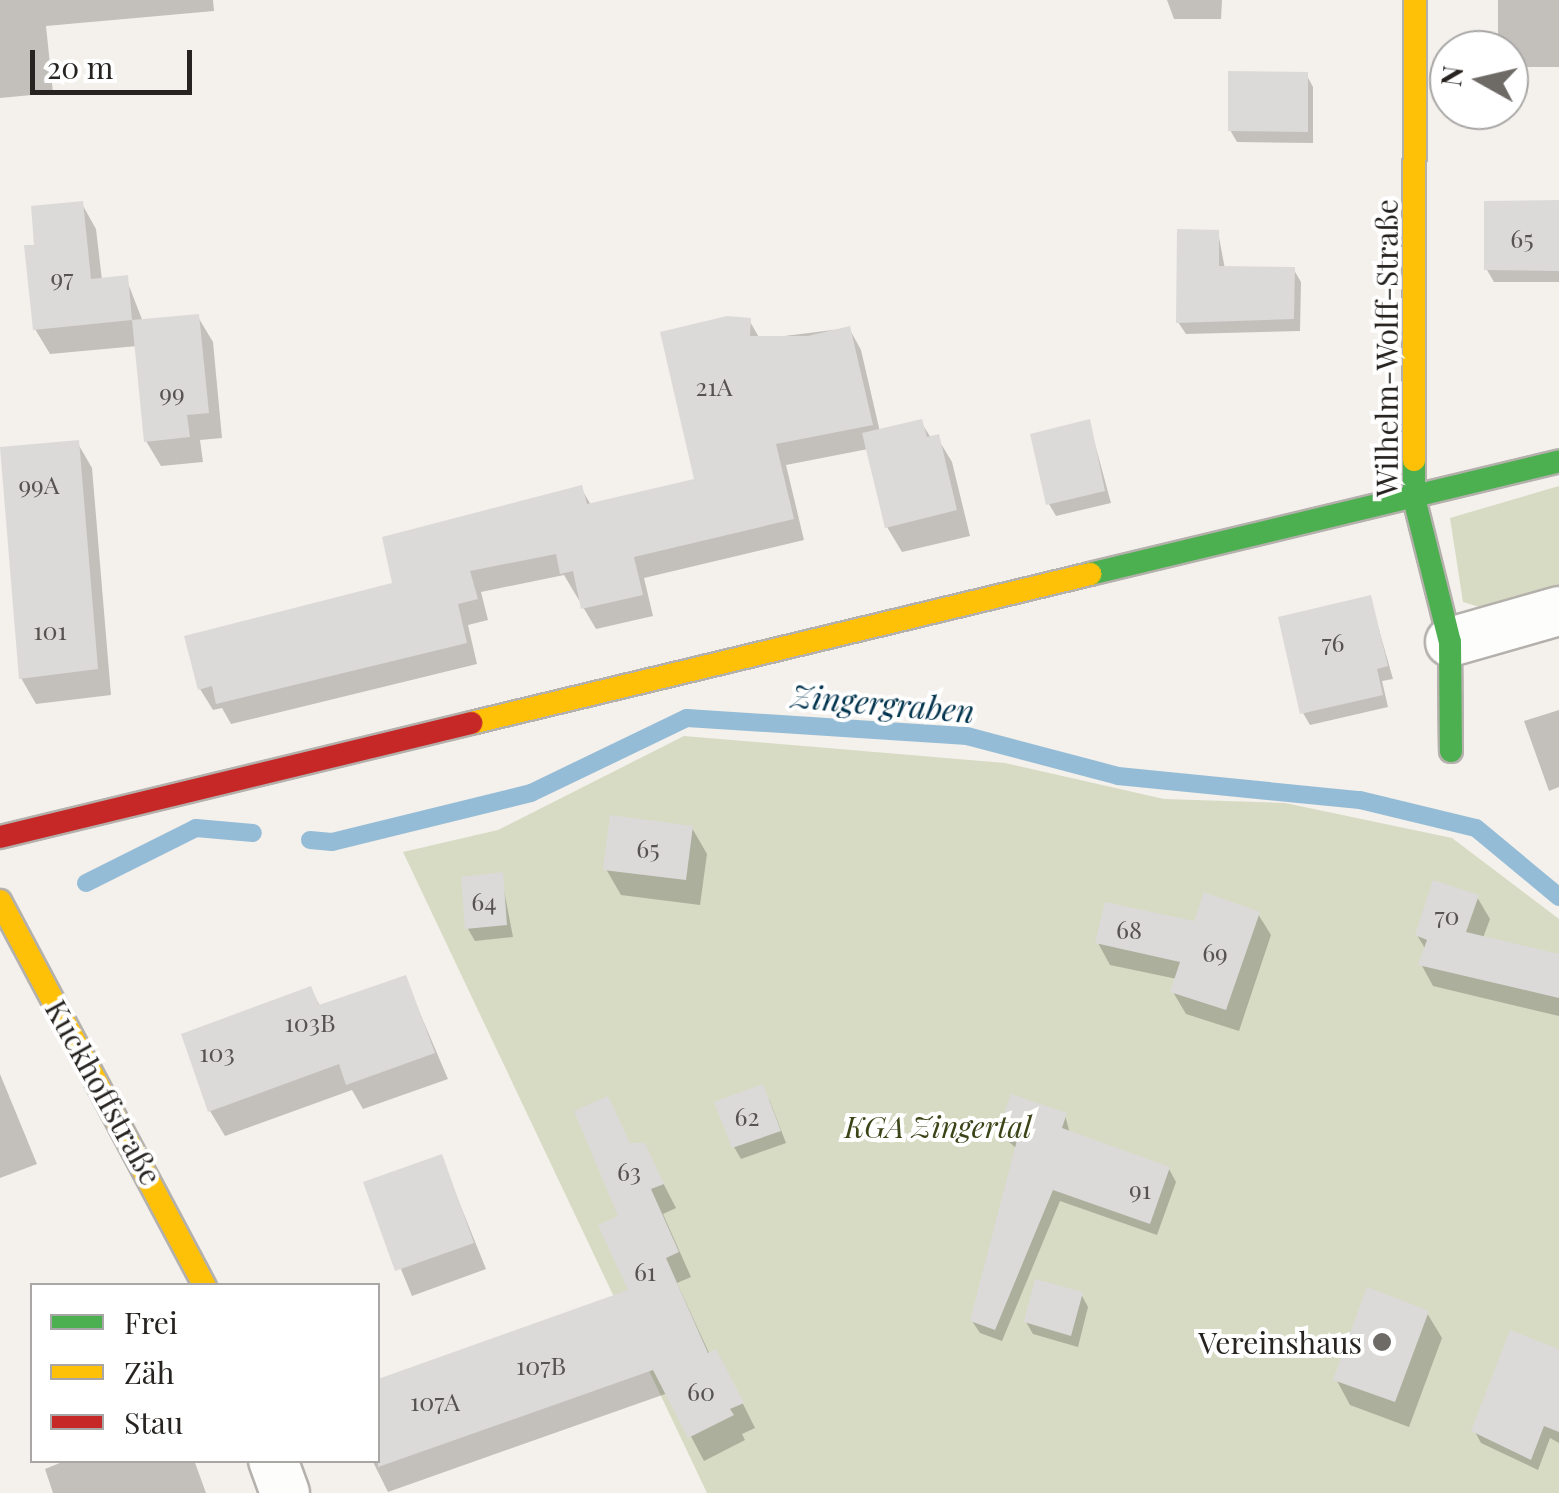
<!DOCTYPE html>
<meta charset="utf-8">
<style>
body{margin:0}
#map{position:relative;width:1559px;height:1493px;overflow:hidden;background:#f4f0eb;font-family:"Playfair Display",serif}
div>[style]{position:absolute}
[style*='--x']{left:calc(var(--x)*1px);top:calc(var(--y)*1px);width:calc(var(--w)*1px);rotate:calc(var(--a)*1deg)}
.green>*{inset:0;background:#d7dbc3}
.shadow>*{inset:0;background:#0003}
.stream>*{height:18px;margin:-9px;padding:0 9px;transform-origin:9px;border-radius:9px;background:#95bcd6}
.building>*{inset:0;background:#dcdad9}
.roads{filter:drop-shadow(2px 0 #b4b0ac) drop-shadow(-2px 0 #b4b0ac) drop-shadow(0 2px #b4b0ac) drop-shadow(0 -2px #b4b0ac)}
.street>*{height:48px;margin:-24px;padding:0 24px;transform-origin:24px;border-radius:24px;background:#fdfdfc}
.fast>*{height:22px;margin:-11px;padding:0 11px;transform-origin:11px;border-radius:11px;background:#4caf50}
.slow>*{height:22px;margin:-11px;padding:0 11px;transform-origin:11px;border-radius:11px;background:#ffc107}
.jam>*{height:22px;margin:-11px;padding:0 11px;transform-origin:11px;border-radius:11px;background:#c62828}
.dots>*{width:28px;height:28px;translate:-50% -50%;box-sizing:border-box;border:5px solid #fff;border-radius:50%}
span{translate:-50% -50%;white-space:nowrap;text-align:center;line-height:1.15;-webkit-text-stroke:8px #fff;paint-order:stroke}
.number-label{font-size:25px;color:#565350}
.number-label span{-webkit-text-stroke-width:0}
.street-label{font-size:30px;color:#262320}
.park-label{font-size:30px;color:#3a4417;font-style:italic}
.poi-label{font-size:30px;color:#262320}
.right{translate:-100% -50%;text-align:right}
.water-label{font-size:32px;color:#02344e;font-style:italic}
.legend{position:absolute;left:30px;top:1283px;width:350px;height:180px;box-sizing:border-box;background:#fff;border:2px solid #a8a7a6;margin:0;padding:12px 18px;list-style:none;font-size:30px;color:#262320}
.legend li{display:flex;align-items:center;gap:20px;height:50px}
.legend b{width:50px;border:2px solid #a8a7a6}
.north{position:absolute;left:1429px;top:30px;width:100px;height:100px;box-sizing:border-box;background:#fff;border:2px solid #a8a7a6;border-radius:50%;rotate:278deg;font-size:28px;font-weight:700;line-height:40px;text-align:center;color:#262320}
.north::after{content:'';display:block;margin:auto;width:35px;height:45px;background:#6e6b67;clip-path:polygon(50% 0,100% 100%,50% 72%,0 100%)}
.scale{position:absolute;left:30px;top:50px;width:162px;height:45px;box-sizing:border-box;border:5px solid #262320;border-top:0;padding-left:12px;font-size:30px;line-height:35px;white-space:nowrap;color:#262320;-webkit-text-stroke:8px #fff;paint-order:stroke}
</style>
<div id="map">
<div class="green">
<i style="clip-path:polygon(1559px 486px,1559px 587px,1483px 608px,1463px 602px,1450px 518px)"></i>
<i style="clip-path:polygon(684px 736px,1005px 763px,1164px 799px,1285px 803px,1452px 838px,1559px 919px,1559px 1493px,707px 1493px,403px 852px,498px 830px)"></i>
</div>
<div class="shadow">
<i style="clip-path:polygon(0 0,213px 0,214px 11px,46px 26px,53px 93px,0 98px)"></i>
<i style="clip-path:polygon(1167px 0,1222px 0,1221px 19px,1174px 19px)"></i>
<i style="clip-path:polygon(1498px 0,1559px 0,1559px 67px,1518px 67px,1498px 39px)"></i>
<i style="clip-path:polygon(1306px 74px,1313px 87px,1313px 143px,1237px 142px,1230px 130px)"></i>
<i style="clip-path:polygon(1559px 203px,1559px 282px,1494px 282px,1487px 270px)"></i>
<i style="clip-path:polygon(82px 204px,96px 229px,102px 280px,126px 278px,143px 322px,198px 317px,213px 342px,222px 438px,200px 440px,203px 462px,161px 466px,146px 441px,137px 346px,50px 354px,35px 329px,37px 247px)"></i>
<i style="clip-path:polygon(1218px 232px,1225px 269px,1294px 270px,1301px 282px,1300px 331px,1186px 334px,1178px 322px)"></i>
<i style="clip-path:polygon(749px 320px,760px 339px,849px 328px,861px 350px,880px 432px,921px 422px,931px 438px,937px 437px,952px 462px,970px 536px,902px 552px,887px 527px,868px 449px,786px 465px,804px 540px,644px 578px,653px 616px,596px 629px,564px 575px,481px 592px,488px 620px,468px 625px,477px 664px,231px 724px,222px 708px,213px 710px,200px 689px,581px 488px,591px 505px,697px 481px)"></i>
<i style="clip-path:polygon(1089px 422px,1111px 503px,1056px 516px,1049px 504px)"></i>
<i style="clip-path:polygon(77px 442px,92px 468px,111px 695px,36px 704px,21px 678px)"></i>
<i style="clip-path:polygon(1370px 598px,1393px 679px,1382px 681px,1388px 707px,1310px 725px,1303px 713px)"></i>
<i style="clip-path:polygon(1559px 710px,1559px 787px,1549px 791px,1524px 721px)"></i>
<i style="clip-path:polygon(692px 828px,707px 854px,700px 905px,621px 895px,606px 869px)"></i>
<i style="clip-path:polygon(501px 875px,513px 937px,475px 941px,468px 929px)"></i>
<i style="clip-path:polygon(1477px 897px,1490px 919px,1483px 938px,1559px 957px,1559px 1016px,1433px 986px,1421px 964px,1426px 950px,1417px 935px)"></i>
<i style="clip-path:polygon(1258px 914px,1271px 935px,1239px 1031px,1186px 1014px,1173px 992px,1177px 979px,1110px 965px,1098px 943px)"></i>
<i style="clip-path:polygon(405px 978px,448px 1079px,363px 1109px,352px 1090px,225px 1136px,210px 1111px,310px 989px,321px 1007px)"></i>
<i style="clip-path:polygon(0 1074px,37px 1164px,0 1178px)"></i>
<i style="clip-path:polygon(607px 1099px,631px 1146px,644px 1146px,676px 1208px,663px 1214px,691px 1277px,677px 1283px,710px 1355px,729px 1376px,755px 1428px,742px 1434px,745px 1440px,704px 1461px,668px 1393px,388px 1492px,372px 1460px,378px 1460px,378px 1382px,631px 1292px)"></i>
<i style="clip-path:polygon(769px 1099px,786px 1143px,741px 1159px,734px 1147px)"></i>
<i style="clip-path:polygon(1065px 1115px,1070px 1134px,1169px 1169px,1176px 1182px,1157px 1235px,1060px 1201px,1002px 1341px,980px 1333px,972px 1321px,1017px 1149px,999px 1133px)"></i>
<i style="clip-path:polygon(441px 1157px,486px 1269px,412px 1296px,366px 1184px)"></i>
<i style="clip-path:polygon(1081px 1294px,1088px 1307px,1078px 1347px,1033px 1334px,1026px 1322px)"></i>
<i style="clip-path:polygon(1427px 1313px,1442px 1338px,1409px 1427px,1350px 1405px,1336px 1379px)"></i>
<i style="clip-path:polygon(1559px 1352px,1559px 1443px,1550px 1438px,1538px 1470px,1481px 1443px,1474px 1430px)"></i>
<i style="clip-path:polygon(67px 1460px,194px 1460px,206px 1493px,53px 1493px,45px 1469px)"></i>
</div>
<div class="stream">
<i style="--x:310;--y:840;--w:22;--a:5"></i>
<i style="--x:332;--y:842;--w:205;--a:-13.8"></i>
<i style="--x:531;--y:793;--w:173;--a:-25.7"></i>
<i style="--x:687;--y:718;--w:281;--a:3.7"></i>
<i style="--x:967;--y:736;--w:156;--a:14.8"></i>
<i style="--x:1118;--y:776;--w:243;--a:5.7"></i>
<i style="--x:1360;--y:800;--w:119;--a:13.6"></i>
<i style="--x:1476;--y:828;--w:108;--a:39.7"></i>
<i style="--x:86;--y:883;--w:123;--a:-26.6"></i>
<i style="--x:196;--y:828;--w:57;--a:5"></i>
</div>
<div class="building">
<i style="clip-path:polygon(1228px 71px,1308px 72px,1308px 132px,1228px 131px)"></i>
<i style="clip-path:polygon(1559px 200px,1559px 271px,1484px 270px,1484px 201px)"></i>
<i style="clip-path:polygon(83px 201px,91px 279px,128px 275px,132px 320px,33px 330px,24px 245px,34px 245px,31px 206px)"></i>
<i style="clip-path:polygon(1177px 229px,1219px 230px,1219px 266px,1295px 267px,1294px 319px,1176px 323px)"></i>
<i style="clip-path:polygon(199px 314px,209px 413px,187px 415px,190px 437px,144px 442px,132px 320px)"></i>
<i style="clip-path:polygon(727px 316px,751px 318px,750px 336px,808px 336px,850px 326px,873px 425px,776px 444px,794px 519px,634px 557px,643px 595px,581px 609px,573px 571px,560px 574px,556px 554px,470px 571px,478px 599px,458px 604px,467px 643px,216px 704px,212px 686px,198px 690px,184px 636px,392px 583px,382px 537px,582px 485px,587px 504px,694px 479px,660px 332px)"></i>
<i style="clip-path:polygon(922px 419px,927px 437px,939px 434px,957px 510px,885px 528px,862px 433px)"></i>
<i style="clip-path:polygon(1090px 419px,1105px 491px,1046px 505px,1030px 434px)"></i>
<i style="clip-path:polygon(79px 440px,98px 669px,19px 679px,0 447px)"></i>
<i style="clip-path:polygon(1371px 595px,1388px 666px,1377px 669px,1383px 695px,1300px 714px,1278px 617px)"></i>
<i style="clip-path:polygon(610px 815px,693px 826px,686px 880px,603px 870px)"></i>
<i style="clip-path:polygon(503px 872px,507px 925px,465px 929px,461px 877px)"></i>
<i style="clip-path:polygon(1433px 880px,1479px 895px,1466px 932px,1559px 954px,1559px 998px,1418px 965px,1427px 940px,1415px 935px)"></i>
<i style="clip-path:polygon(1204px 892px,1260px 912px,1226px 1010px,1170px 992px,1180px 962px,1095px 943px,1105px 902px,1194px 921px)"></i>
<i style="clip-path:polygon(406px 975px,435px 1053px,346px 1085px,339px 1064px,208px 1112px,181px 1034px,311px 986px,319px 1005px)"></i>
<i style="clip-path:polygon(763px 1084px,781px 1131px,732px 1148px,714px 1102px)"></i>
<i style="clip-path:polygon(1011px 1094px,1067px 1113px,1062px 1128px,1170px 1167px,1150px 1224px,1053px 1190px,995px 1330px,970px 1321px,1017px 1140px,997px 1133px)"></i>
<i style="clip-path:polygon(608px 1096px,630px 1143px,645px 1143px,664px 1184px,651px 1189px,679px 1252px,666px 1258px,708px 1353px,716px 1349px,744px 1403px,730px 1409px,734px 1415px,688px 1438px,653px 1370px,378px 1467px,378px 1379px,628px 1290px,598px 1225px,618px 1216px,574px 1111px)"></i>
<i style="clip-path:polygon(442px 1154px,474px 1243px,395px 1271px,363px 1182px)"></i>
<i style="clip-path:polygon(1035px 1279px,1083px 1292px,1071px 1336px,1024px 1322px)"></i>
<i style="clip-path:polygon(1367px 1287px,1429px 1311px,1395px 1402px,1333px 1380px)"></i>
<i style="clip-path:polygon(1510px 1330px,1559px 1349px,1559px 1432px,1544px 1426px,1531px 1460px,1471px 1431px)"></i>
</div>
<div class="roads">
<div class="street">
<i style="--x:1450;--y:642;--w:113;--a:-15.9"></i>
<i style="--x:273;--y:1460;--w:35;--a:70"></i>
</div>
<div class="fast">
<i style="--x:1414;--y:460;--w:38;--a:90"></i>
<i style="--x:1414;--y:498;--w:148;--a:76"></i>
<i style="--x:1450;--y:642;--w:109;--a:89.5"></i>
<i style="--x:1090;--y:574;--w:482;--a:-13.5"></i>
</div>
<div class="slow">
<i style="--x:1414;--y:460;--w:460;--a:-89.9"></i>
<i style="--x:471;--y:723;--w:637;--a:-13.53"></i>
<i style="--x:0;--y:901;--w:436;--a:62"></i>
</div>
<div class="jam">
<i style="--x:0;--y:837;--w:485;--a:-13.6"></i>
</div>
</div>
<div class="dots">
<i style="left:1382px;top:1342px;background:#6e6b67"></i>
</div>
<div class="number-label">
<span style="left:1522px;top:238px">65</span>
<span style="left:62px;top:277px">97</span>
<span style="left:714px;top:386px">21A</span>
<span style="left:172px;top:392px">99</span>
<span style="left:39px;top:484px">99A</span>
<span style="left:50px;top:630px">101</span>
<span style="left:1333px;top:642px">76</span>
<span style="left:648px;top:848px">65</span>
<span style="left:484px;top:901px">64</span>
<span style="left:1447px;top:915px">70</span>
<span style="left:1129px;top:929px">68</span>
<span style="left:1215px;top:952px">69</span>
<span style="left:310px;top:1022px">103B</span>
<span style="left:217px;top:1052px">103</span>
<span style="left:747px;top:1116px">62</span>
<span style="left:629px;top:1171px">63</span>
<span style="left:1140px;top:1189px">91</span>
<span style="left:645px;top:1271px">61</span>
<span style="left:541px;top:1365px">107B</span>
<span style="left:701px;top:1391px">60</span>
<span style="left:435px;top:1401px">107A</span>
</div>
<div class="street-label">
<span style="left:1386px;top:348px;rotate:-90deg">Wilhelm-Wolff-Straße</span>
<span style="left:104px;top:1092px;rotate:61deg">Kuckhoffstraße</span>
</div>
<div class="park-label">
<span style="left:938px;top:1126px">KGA Zingertal</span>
</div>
<div class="poi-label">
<span class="right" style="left:1362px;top:1342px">Vereinshaus</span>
</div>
<div class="water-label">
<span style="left:883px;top:703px;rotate:5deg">Zingergraben</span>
</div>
<ul class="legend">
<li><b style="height:12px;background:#4caf50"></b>Frei</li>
<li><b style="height:12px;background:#ffc107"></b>Zäh</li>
<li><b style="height:12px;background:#c62828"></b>Stau</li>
</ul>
<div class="north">N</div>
<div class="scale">20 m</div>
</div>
